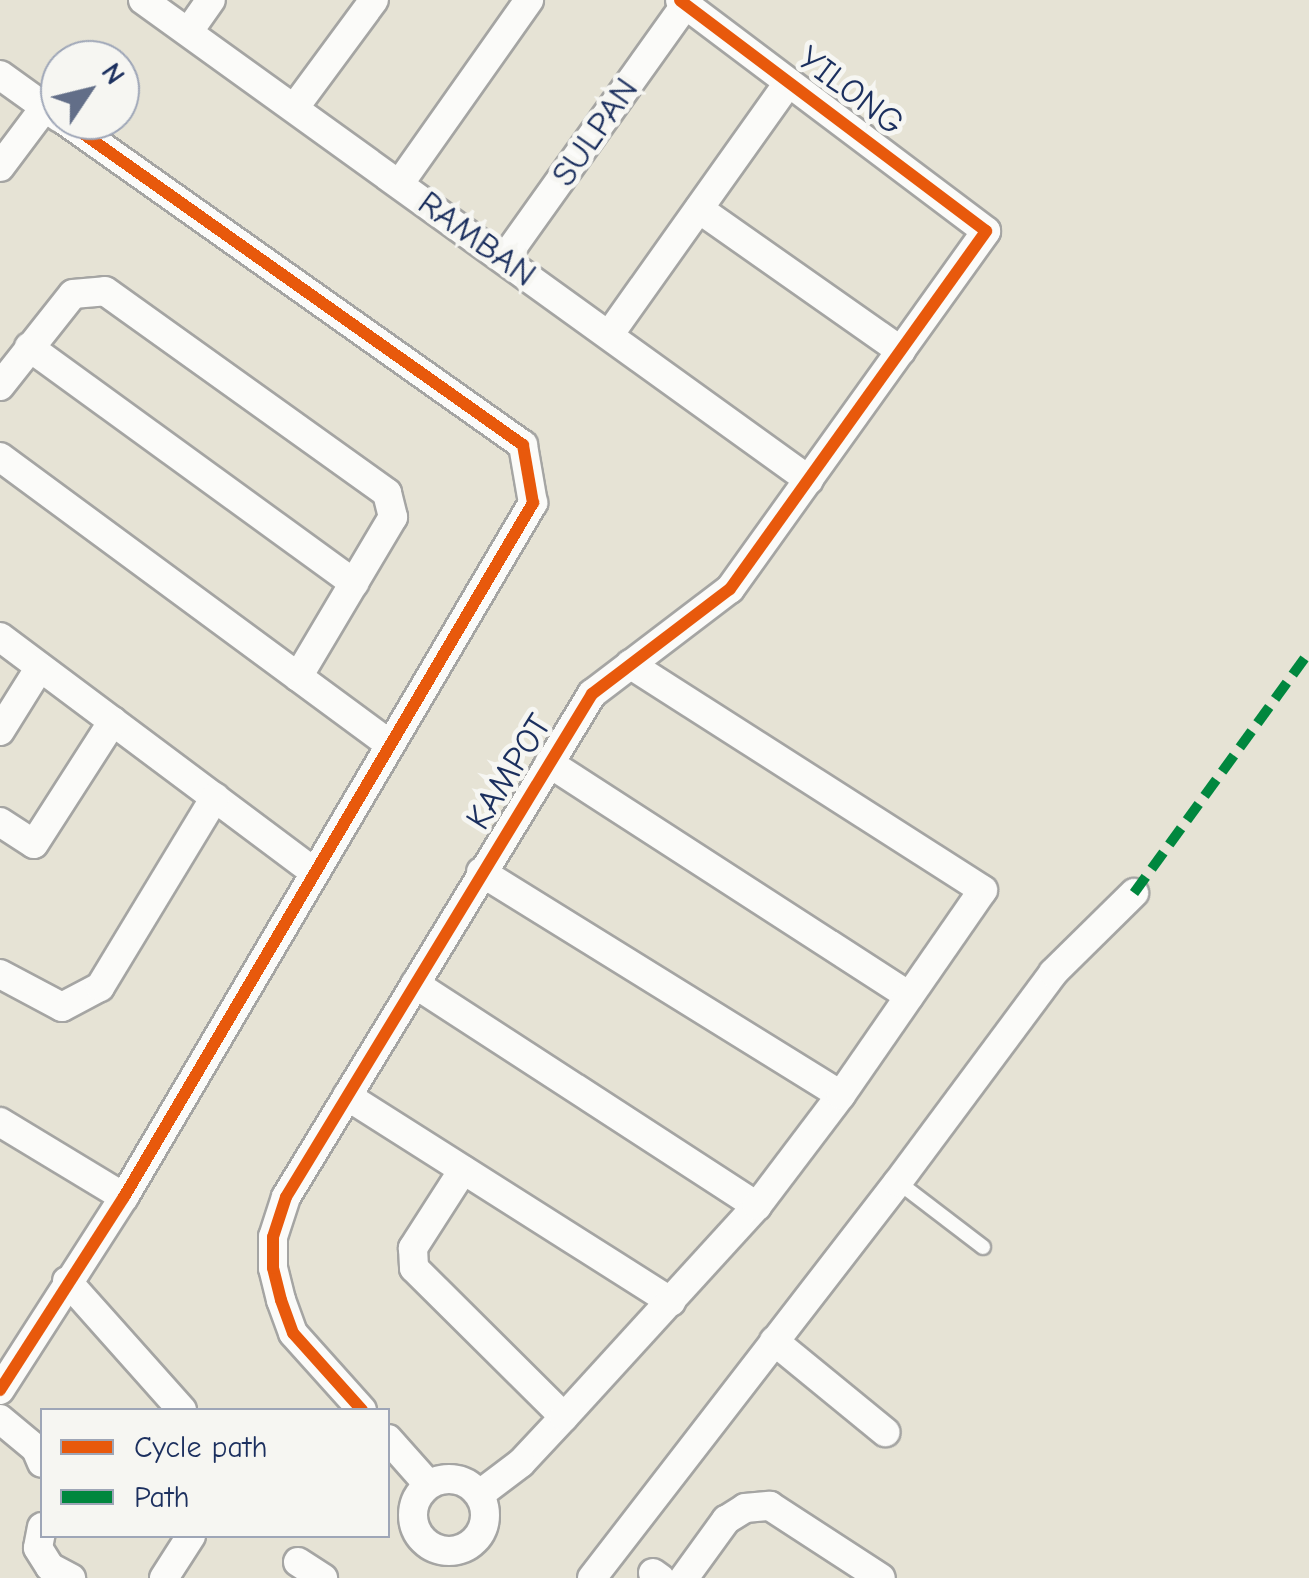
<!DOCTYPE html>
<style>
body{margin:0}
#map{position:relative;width:1309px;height:1578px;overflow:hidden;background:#e6e3d5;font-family:"Comic Neue",sans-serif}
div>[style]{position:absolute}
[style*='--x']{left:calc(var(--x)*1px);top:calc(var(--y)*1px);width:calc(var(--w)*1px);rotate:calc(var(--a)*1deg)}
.roads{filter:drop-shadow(2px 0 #a5a5a3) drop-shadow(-2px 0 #a5a5a3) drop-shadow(0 2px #a5a5a3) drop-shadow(0 -2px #a5a5a3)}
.service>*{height:14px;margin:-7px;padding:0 7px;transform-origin:7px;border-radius:7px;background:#fbfbf9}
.minor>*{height:28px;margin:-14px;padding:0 14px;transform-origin:14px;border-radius:14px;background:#fbfbf9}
.minor>.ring{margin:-14px;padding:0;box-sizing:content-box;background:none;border:28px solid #fbfbf9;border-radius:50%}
.quiet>*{height:10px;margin-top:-5px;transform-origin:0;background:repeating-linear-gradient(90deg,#00873e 0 20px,transparent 0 30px)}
.cycleway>*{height:12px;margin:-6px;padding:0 6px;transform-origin:6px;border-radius:6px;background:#e8590c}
span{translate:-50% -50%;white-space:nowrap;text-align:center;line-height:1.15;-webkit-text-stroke:10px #f6f6f2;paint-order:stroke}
.street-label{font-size:35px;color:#1b2f5e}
.legend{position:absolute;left:40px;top:1408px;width:350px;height:130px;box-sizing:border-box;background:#f6f6f2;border:2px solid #9ea6b7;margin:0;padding:12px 18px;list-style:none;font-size:30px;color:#1b2f5e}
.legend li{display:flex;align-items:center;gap:20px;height:50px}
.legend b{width:50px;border:2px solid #9ea6b7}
.north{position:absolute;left:40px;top:40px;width:100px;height:100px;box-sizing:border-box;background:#f6f6f2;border:2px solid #9ea6b7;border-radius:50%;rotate:55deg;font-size:28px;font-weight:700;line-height:40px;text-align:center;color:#1b2f5e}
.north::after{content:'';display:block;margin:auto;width:35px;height:45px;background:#626e88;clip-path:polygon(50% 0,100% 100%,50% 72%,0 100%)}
</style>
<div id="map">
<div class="roads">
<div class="service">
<i style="--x:898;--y:1182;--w:107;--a:37.4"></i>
</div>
<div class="minor">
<i style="--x:143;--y:0;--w:821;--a:35.78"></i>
<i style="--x:189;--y:31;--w:38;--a:-55"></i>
<i style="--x:0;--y:75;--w:74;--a:35.6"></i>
<i style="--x:295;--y:107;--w:133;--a:-53.6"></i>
<i style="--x:0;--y:167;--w:75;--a:-53.1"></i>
<i style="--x:400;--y:183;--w:224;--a:-54.8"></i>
<i style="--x:699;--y:209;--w:247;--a:35.1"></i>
<i style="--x:504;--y:259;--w:313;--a:-54.5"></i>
<i style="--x:609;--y:335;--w:310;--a:-54.6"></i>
<i style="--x:29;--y:347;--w:402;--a:36"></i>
<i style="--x:0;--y:386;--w:117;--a:-51.6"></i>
<i style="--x:73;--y:294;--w:32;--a:-5"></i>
<i style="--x:105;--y:291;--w:347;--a:35.6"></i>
<i style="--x:387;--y:493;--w:25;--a:76"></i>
<i style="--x:393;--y:517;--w:186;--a:120.7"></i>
<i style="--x:0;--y:457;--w:483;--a:36.4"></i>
<i style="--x:0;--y:637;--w:391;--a:36.8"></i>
<i style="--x:0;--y:731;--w:75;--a:-58"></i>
<i style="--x:549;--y:763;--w:429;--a:32.9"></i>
<i style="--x:0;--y:822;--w:40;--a:32.9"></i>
<i style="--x:34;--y:844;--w:146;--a:-57.3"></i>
<i style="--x:481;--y:872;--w:423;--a:31.8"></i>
<i style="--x:0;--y:974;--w:70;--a:28"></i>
<i style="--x:62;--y:1007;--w:43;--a:-27.8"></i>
<i style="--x:100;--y:987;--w:222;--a:-58.8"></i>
<i style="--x:415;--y:984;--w:408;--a:33"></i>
<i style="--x:347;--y:1096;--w:384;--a:32.4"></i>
<i style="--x:0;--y:1122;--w:145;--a:31.2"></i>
<i style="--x:463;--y:1170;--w:93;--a:122.7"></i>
<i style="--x:413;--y:1248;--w:20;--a:87"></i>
<i style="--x:414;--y:1268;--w:211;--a:44.8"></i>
<i style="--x:564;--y:1417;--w:63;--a:133.1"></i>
<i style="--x:521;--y:1463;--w:51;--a:142.9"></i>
<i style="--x:67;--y:1281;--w:173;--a:48.3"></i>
<i style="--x:774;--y:1341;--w:144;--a:39.3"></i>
<i style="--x:0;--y:1390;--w:229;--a:-57.3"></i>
<i style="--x:124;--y:1197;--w:806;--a:-59.49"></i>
<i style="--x:533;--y:503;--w:59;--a:-99.8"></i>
<i style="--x:523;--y:445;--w:562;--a:-144.7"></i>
<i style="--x:362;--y:1410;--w:103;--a:-131.9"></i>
<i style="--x:293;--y:1333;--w:35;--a:-110"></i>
<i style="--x:281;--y:1300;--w:33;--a:-104"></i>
<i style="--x:273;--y:1268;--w:31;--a:-90"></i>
<i style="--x:273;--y:1237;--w:42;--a:-72"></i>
<i style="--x:286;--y:1197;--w:589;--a:-58.69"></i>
<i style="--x:592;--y:694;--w:173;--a:-37.3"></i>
<i style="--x:730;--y:589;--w:440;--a:-54.4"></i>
<i style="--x:986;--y:231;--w:383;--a:-143"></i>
<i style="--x:564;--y:1417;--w:286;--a:-47.6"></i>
<i style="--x:757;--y:1206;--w:139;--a:-52.9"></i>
<i style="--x:841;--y:1095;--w:249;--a:-55.3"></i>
<i style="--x:983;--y:890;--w:419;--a:-147.4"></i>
<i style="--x:0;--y:1419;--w:47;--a:39.8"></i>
<i style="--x:36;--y:1449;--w:15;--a:67"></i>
<i style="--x:388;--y:1439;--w:60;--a:48.4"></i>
<i class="ring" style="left:413px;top:1479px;width:44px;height:44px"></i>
<i style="--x:42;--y:1527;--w:21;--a:101"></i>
<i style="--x:38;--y:1548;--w:22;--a:58"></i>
<i style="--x:50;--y:1567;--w:24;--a:28"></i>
<i style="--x:298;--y:1562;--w:30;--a:33"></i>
<i style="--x:653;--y:1573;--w:9;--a:36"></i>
<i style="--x:164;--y:1578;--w:50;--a:-57.3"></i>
<i style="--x:592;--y:1578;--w:500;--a:-52.31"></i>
<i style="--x:898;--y:1182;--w:260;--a:-53.4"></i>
<i style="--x:1053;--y:973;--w:114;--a:-44.6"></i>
<i style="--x:684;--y:1578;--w:72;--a:-54.1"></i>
<i style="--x:726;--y:1520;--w:22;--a:-32"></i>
<i style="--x:745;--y:1508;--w:25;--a:-5"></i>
<i style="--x:770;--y:1506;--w:132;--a:33"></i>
</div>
</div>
<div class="quiet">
<i style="--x:1134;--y:893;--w:298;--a:-54"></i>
</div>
<div class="cycleway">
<i style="--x:0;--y:1390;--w:229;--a:-57.3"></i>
<i style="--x:124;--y:1197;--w:806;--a:-59.49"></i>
<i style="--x:533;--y:503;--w:59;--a:-99.8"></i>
<i style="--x:523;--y:445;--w:562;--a:-144.7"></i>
<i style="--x:362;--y:1410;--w:103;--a:-131.9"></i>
<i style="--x:293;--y:1333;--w:35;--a:-110"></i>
<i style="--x:281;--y:1300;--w:33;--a:-104"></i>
<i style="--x:273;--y:1268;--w:31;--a:-90"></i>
<i style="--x:273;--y:1237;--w:42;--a:-72"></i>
<i style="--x:286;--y:1197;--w:589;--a:-58.69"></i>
<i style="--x:592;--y:694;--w:173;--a:-37.3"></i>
<i style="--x:730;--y:589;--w:440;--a:-54.4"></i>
<i style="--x:986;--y:231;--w:383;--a:-143"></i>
</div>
<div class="street-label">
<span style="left:851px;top:91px;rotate:37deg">YILONG</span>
<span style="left:595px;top:132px;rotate:-55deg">SULPAN</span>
<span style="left:477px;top:239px;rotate:36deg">RAMBAN</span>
<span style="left:509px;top:772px;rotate:-58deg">KAMPOT</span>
</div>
<ul class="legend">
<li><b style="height:12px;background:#e8590c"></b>Cycle path</li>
<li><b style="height:12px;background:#00873e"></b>Path</li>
</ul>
<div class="north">N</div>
</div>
